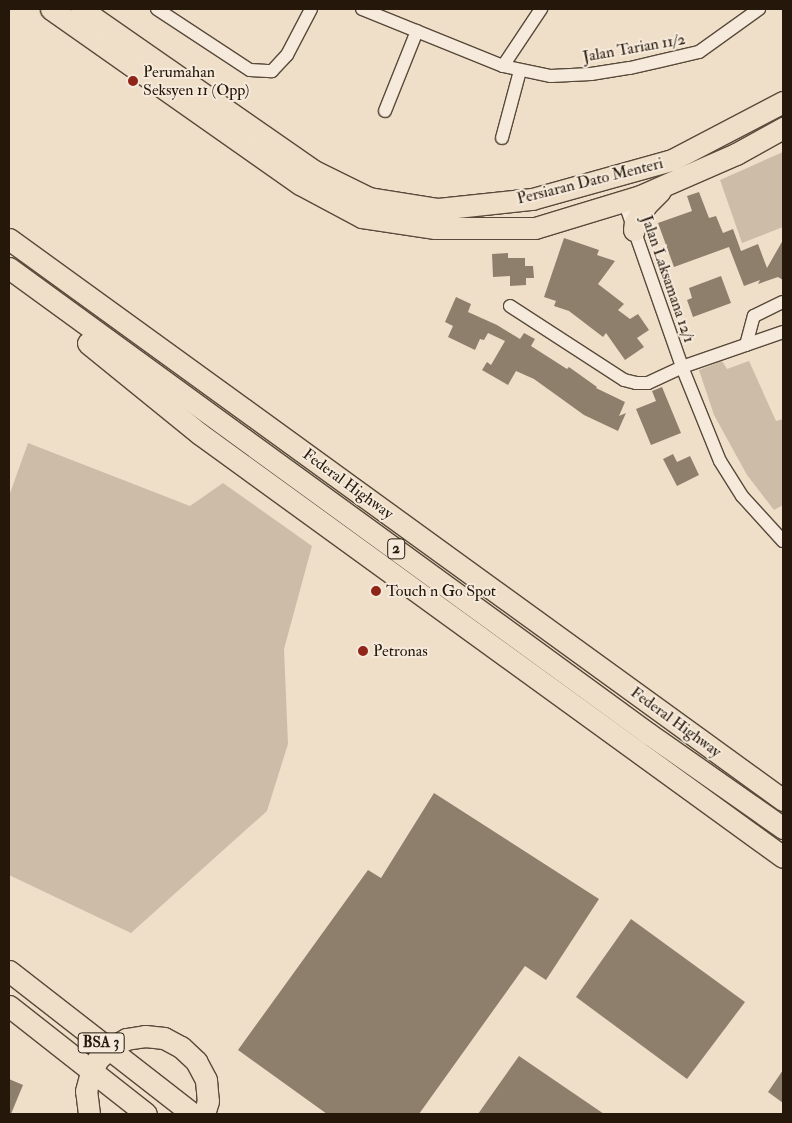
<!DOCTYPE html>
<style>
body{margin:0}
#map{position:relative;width:792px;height:1123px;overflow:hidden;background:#efdfc8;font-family:"IM FELL Double Pica",serif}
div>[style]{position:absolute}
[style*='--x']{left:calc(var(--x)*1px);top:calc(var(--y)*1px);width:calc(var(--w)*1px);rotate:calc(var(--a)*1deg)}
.green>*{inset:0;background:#cdbda8}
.building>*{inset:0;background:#8e7f6d}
.roads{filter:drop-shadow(1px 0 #584a3a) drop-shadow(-1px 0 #584a3a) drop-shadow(0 1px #584a3a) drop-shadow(0 -1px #584a3a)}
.minor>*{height:12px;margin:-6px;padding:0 6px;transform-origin:6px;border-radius:6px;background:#f5eadb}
.primary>*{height:21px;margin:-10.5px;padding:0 10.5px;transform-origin:10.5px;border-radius:10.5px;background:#efdfc8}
.trunk>*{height:21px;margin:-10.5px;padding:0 10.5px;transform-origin:10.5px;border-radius:10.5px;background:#efdfc8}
.dots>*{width:14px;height:14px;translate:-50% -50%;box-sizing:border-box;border:2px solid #f5eadb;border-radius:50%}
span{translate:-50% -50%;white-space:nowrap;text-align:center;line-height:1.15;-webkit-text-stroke:4px #f5eadb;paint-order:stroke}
.shield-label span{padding:1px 4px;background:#f5eadb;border:1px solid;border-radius:4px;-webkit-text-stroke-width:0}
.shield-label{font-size:15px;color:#25180b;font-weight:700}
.street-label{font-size:16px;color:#25180b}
.poi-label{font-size:16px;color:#25180b}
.left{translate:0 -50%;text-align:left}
.frame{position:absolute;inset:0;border:10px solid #25180b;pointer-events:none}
</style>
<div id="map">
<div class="green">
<i style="clip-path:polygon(783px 152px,783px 227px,742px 243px,720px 180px)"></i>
<i style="clip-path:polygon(722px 361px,727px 369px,749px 361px,776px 421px,783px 419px,783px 505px,774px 510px,747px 475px,714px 415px,699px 370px)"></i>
<i style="clip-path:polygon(28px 443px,190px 506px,223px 483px,312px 546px,284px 649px,288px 744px,267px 811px,131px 933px,9px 875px,9px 496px)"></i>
</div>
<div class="building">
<i style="clip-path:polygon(699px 192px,709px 218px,716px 216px,723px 233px,733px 229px,741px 251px,758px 244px,767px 268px,783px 240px,783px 280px,778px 277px,758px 284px,760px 280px,744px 286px,729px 247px,674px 267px,658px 223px,692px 211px,687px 196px)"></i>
<i style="clip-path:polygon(564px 238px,599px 250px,597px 255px,615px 261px,598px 284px,624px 304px,618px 310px,630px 319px,638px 314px,649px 330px,637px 338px,644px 347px,625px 360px,606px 333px,603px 337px,569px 311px,554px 306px,556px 301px,544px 297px)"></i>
<i style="clip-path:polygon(508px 253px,508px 258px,525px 258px,525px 266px,533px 266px,534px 278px,526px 278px,526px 285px,510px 286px,510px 276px,493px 277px,492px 254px)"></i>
<i style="clip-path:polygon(721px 276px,731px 303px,693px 317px,687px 300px,692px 298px,689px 288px)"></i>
<i style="clip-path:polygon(456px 297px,471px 304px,468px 312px,497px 325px,520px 339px,524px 333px,535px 339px,531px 346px,567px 369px,569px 367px,597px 387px,596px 388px,625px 402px,619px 416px,626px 413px,618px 431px,584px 415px,534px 379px,516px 371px,508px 385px,482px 370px,487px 362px,491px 365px,505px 341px,488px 333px,484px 340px,480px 339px,475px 350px,448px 337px,453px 326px,445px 322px)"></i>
<i style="clip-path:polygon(662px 387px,681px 433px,651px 445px,636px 409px,656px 401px,652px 391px)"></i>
<i style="clip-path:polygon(673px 454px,677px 462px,690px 456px,699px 475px,677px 486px,663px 459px)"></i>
<i style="clip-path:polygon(434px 793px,599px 899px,546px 980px,525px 966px,419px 1114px,327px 1114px,238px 1050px,368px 870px,381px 878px)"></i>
<i style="clip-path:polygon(631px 919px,745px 1002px,687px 1079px,576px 997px)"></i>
<i style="clip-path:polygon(519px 1056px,604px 1114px,478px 1114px)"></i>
<i style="clip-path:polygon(783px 1070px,783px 1103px,768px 1092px)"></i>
<i style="clip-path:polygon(9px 1079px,23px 1085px,11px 1114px,9px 1114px)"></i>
</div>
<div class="roads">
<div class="minor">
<i style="--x:157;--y:9;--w:111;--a:33.3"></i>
<i style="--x:250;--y:70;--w:22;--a:3"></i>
<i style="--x:272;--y:71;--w:22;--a:-47"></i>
<i style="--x:287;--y:55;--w:52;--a:-62.4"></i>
<i style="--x:362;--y:9;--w:152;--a:22"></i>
<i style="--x:503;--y:66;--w:49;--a:11.8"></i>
<i style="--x:551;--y:76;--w:40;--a:-2.9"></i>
<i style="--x:591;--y:74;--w:39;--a:-9"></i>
<i style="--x:630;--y:68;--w:71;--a:-13.1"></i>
<i style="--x:699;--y:52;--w:74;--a:-35.6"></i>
<i style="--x:503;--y:66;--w:69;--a:-56.3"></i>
<i style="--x:385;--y:111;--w:86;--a:-68.2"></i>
<i style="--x:502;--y:138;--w:69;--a:-75"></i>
<i style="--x:624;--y:201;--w:176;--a:70.7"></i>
<i style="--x:682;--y:367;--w:101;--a:68"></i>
<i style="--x:720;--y:461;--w:41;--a:57.8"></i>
<i style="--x:742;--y:496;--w:61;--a:47.7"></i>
<i style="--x:510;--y:306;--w:136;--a:33"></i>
<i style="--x:624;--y:380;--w:12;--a:14"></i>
<i style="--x:636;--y:383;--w:12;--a:0"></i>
<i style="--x:648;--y:383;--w:38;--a:-25"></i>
<i style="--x:682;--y:367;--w:107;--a:-19.1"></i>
<i style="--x:746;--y:345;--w:30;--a:-75"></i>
<i style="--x:754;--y:316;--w:32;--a:-26"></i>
</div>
<div class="primary">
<i style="--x:51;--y:9;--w:304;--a:35.1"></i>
<i style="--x:300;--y:184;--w:70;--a:28"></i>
<i style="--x:362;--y:217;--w:74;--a:8.6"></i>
<i style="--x:435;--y:228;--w:100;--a:0"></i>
<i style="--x:535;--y:228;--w:110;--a:-16.9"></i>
<i style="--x:640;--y:196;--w:105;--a:-23.6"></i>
<i style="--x:736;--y:154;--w:54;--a:-29"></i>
<i style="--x:81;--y:9;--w:284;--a:34.8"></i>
<i style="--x:314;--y:171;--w:61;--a:26.1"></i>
<i style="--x:369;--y:198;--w:70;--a:9.1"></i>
<i style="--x:438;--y:209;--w:95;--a:-6.1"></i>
<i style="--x:532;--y:199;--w:145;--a:-15.6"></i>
<i style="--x:672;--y:160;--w:125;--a:-27.6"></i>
<i style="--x:634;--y:230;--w:8;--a:-83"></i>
<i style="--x:635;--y:222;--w:20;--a:-57"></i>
<i style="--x:646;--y:205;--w:20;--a:-45"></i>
<i style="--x:9;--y:971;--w:233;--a:37.9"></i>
<i style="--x:9;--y:1006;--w:174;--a:38.2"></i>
<i style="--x:89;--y:1114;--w:23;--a:-97"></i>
<i style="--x:86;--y:1091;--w:20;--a:-75"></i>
<i style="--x:91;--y:1072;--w:15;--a:-62"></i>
<i style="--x:98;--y:1059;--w:15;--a:-42"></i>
<i style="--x:109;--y:1049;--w:20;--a:-30"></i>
<i style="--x:126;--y:1039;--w:19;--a:-9"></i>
<i style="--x:145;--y:1036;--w:19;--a:6"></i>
<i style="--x:164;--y:1038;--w:19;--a:28"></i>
<i style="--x:181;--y:1047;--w:21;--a:43"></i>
<i style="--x:196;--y:1061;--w:21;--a:62"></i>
<i style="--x:206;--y:1080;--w:21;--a:85"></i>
<i style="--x:208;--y:1101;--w:14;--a:107"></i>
</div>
<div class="trunk">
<i style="--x:9;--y:239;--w:956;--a:35.93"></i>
<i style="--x:9;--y:268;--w:792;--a:36.06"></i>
<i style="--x:649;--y:734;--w:164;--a:35"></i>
<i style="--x:88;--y:343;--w:144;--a:39.1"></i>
<i style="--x:200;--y:434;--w:720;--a:35.96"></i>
</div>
</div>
<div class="dots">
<i style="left:133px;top:81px;background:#8f2418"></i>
<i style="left:376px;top:591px;background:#8f2418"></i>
<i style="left:363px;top:651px;background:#8f2418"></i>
</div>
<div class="shield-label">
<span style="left:396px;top:549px">2</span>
<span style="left:101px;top:1043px">BSA 3</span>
</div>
<div class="street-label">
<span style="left:634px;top:48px;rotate:-10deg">Jalan Tarian 11/2</span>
<span style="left:590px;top:181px;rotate:-14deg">Persiaran Dato Menteri</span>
<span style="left:668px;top:279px;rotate:71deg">Jalan Laksamana 12/1</span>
<span style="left:348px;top:484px;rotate:36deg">Federal Highway</span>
<span style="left:676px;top:722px;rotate:36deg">Federal Highway</span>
</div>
<div class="poi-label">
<span class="left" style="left:143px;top:81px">Perumahan<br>Seksyen 11 (Opp)</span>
<span class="left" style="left:386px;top:591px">Touch n Go Spot</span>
<span class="left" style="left:373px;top:651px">Petronas</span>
</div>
<div class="frame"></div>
</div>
